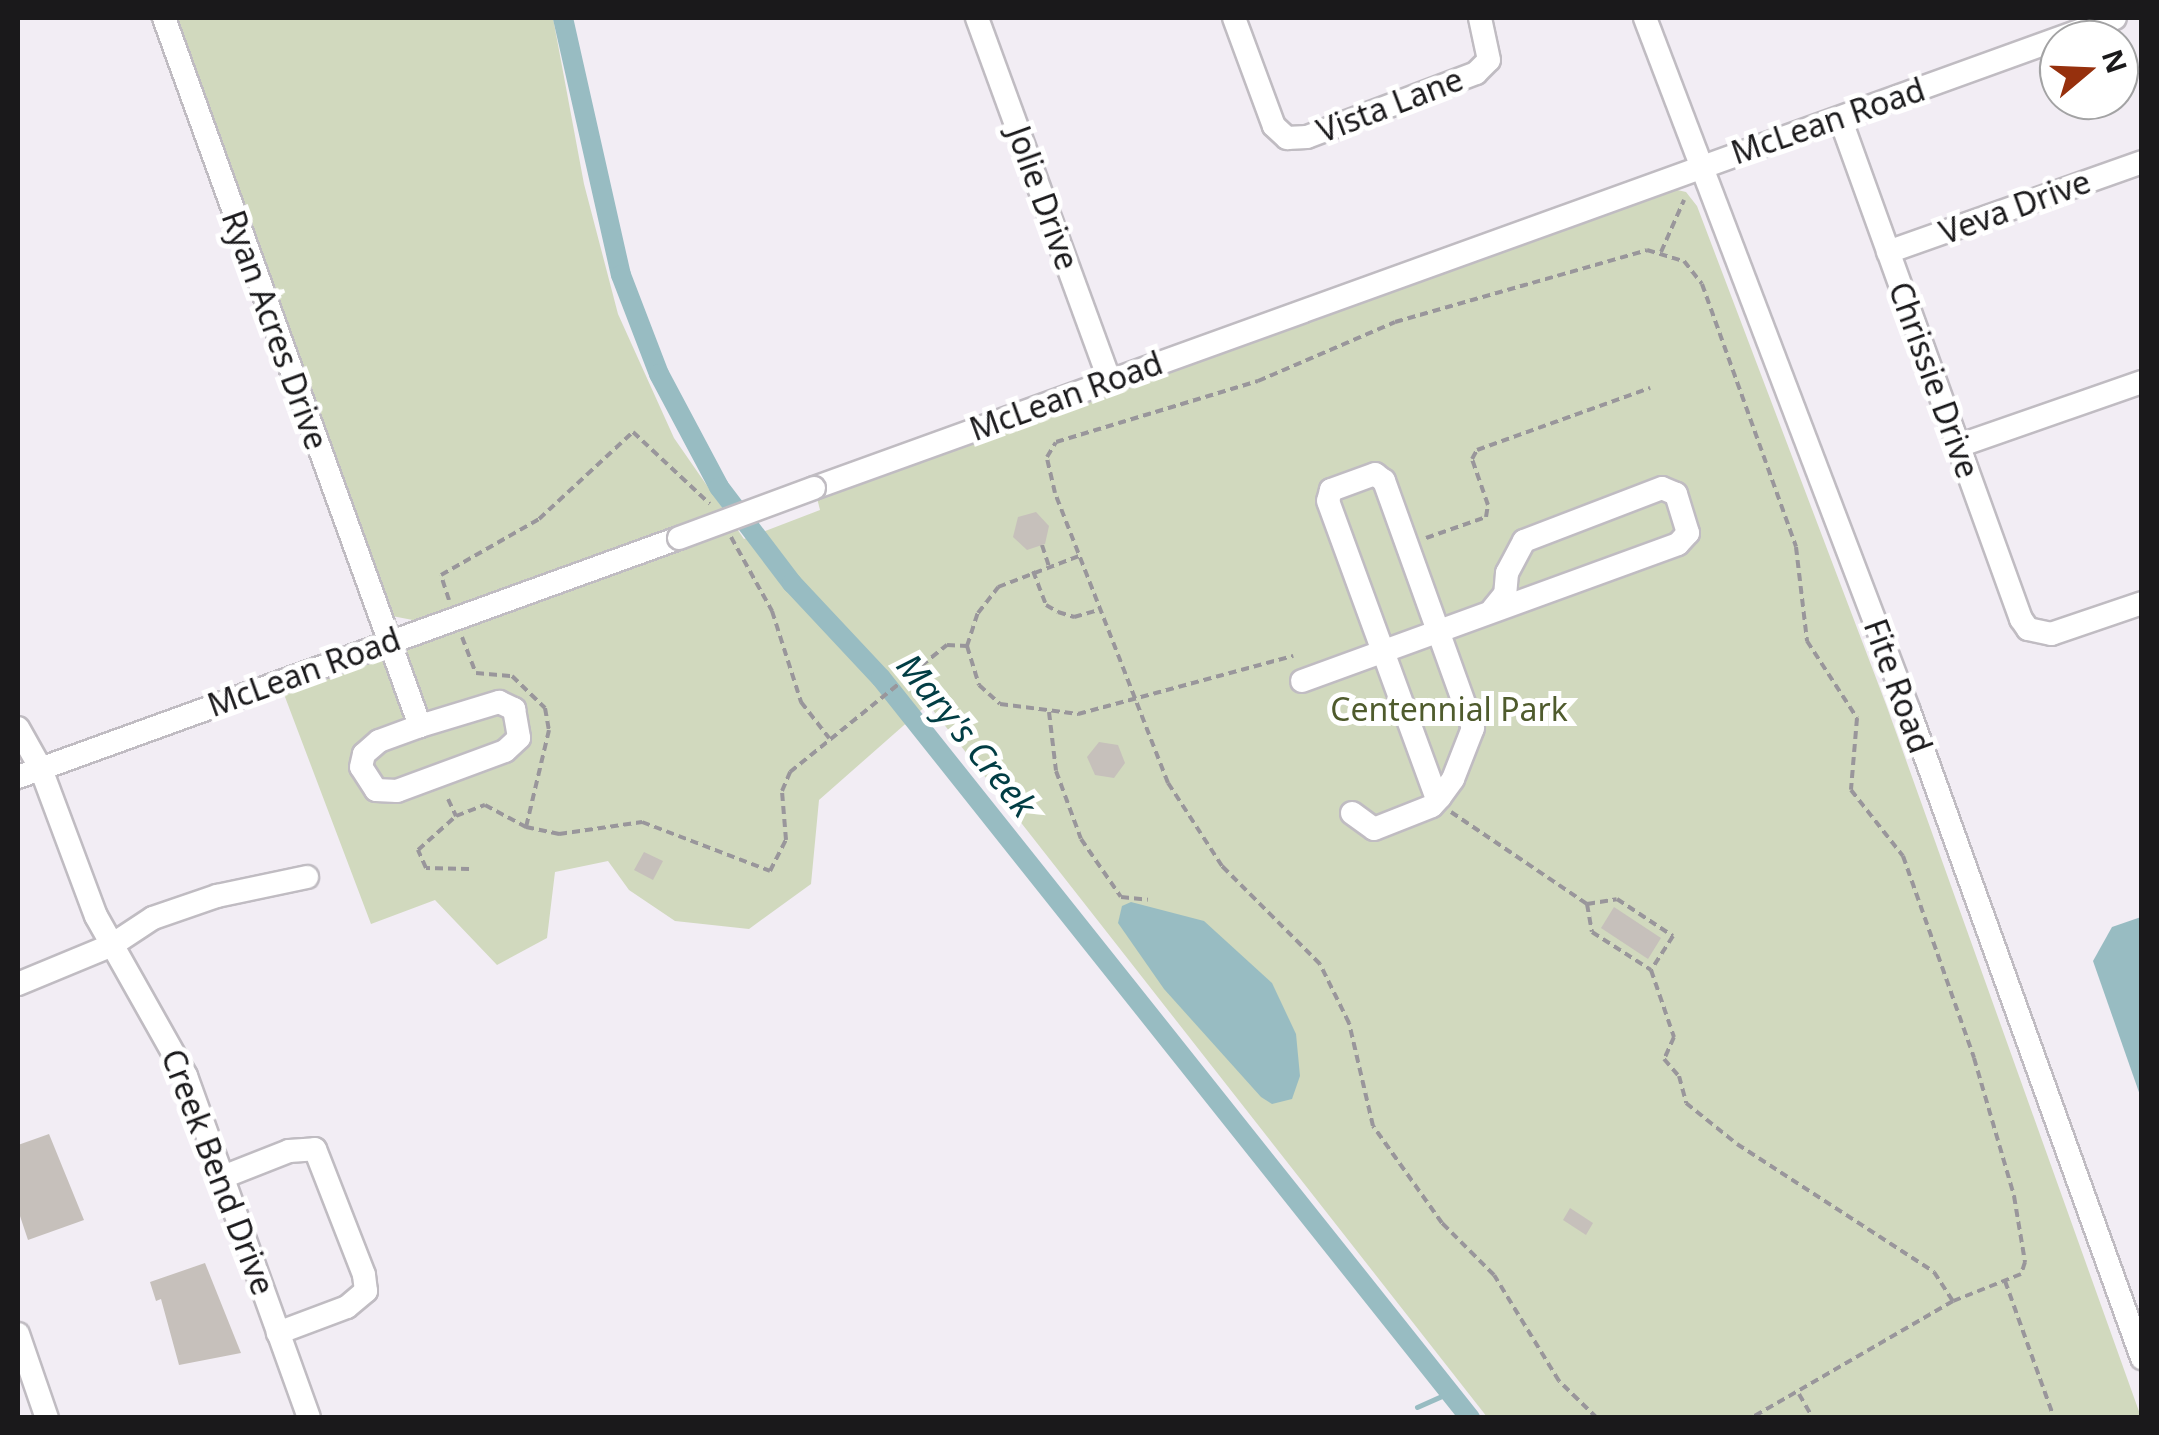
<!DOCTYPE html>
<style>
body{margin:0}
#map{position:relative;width:2159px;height:1435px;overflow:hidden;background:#f2edf4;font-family:"Noto Sans",sans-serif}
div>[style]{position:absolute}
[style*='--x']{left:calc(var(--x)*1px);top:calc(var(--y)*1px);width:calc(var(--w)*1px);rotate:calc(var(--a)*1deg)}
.green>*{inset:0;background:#d1d9be}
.water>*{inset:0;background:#98bcc2}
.stream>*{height:5px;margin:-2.5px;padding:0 2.5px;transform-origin:2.5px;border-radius:2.5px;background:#98bcc2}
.canal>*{height:20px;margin:-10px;padding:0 10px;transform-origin:10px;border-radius:10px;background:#98bcc2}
.building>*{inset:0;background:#c6c0bb}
.path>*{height:4px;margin-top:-2px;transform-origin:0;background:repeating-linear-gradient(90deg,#99969b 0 8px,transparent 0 13px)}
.roads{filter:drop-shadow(2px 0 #c0bcc2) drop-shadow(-2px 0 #c0bcc2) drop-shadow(0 2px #c0bcc2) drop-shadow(0 -2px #c0bcc2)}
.minor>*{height:22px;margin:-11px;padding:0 11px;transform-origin:11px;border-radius:11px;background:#fff}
.bridges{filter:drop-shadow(2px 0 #c0bcc2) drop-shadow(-2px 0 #c0bcc2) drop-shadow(0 2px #c0bcc2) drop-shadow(0 -2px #c0bcc2)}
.minor-bridge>*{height:22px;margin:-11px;padding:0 11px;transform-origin:11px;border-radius:11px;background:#fff}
span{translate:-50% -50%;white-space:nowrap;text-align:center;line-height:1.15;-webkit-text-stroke:10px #fff;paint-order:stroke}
.street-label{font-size:32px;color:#1a191b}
.park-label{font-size:32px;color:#4f5b2d}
.water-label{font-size:35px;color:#013d44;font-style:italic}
.frame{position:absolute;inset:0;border:20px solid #1a191b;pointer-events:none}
.north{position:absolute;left:2039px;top:20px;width:100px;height:100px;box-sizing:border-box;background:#fff;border:2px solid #a3a3a4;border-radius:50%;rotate:71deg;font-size:28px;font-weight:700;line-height:40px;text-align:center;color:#1a191b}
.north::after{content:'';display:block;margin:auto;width:35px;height:45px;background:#96300d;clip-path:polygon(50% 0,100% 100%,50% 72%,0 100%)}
</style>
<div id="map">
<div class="green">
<i style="clip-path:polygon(173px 18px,553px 18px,584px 184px,618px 314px,674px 438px,744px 539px,820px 510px,817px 498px,1673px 189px,1686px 192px,1697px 206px,1887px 707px,2141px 1417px,1487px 1417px,928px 704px,819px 800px,811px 884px,749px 929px,675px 921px,629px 890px,608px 861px,555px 872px,547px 938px,497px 965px,435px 900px,371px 924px,282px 689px,418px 621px,392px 616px)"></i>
</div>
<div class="water">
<i style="clip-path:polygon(1131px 902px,1204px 921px,1272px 983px,1296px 1034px,1300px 1076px,1292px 1099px,1272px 1104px,1261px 1097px,1164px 989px,1118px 923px,1122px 906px)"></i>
<i style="clip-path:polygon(2141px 917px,2142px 917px,2141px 1098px,2093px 961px,2112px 927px)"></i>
</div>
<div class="stream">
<i style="--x:1417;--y:1407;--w:36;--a:-24"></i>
</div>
<div class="canal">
<i style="--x:563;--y:18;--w:263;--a:77.3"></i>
<i style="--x:621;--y:275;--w:106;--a:69"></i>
<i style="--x:659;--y:374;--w:128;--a:62"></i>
<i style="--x:719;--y:487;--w:121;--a:52.8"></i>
<i style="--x:792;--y:583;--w:130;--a:46.9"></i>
<i style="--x:881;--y:678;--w:946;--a:51.48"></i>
</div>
<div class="building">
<i style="clip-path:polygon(1036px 512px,1049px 526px,1045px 544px,1027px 550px,1013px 537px,1018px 517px)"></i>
<i style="clip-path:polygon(1099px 742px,1118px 745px,1125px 763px,1114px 778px,1095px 775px,1087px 757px)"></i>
<i style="clip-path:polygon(644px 852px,663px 861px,653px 880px,634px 870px)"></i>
<i style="clip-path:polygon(1614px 907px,1661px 938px,1648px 959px,1601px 928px)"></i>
<i style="clip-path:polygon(49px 1134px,84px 1220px,28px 1240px,18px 1210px,18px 1145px)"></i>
<i style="clip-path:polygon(1570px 1208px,1593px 1223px,1586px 1235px,1563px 1220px)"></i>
<i style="clip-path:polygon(205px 1263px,241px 1353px,179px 1365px,161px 1299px,156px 1301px,150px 1282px)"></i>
</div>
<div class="path">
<i style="--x:1661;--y:252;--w:57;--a:-66.1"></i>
<i style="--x:731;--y:537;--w:85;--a:61"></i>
<i style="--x:772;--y:611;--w:96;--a:72.3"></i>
<i style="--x:801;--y:702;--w:46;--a:52.1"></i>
<i style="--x:1426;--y:538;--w:64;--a:-19.3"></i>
<i style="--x:1486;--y:517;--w:12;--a:-81"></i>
<i style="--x:1488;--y:505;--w:49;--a:-109.2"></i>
<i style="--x:1472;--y:459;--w:10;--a:-61"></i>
<i style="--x:1477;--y:450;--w:184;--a:-19.7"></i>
<i style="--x:1042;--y:545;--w:22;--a:72"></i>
<i style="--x:1033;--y:571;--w:36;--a:69"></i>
<i style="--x:1046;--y:605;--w:14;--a:30"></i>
<i style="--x:1058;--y:612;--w:17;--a:17"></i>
<i style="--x:1074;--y:617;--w:26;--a:-16"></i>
<i style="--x:449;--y:600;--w:26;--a:-108"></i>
<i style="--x:441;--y:575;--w:113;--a:-29.7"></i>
<i style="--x:539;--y:519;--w:128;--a:-42.8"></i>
<i style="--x:633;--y:432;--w:105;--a:43.1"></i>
<i style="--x:462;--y:637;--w:39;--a:69"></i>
<i style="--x:476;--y:673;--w:36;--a:5"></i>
<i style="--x:512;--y:676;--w:46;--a:44.1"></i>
<i style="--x:545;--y:708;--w:22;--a:80"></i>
<i style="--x:549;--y:730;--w:100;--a:103.3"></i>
<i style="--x:967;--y:646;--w:35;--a:-72"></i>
<i style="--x:978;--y:613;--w:33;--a:-52"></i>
<i style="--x:998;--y:587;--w:87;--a:-20.9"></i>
<i style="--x:1049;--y:712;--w:59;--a:83.2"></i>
<i style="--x:1056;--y:771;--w:72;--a:69.8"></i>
<i style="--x:1081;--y:839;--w:70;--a:55.4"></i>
<i style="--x:1121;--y:897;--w:27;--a:6"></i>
<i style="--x:448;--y:799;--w:19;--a:65"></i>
<i style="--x:1451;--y:812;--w:164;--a:34.1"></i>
<i style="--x:1587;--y:904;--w:30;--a:-9"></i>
<i style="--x:1617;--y:899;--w:67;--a:33.5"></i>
<i style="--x:1673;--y:936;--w:40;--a:122.9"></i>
<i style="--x:1651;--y:970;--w:71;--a:71.1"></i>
<i style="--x:1674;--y:1037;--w:24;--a:114"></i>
<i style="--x:1664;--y:1059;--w:23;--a:49"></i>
<i style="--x:1679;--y:1076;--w:28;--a:75"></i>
<i style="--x:1686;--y:1103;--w:65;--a:38.8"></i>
<i style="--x:1737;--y:1144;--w:235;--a:33"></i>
<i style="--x:1934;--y:1272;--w:35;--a:57"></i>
<i style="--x:469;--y:869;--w:43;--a:-178.7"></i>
<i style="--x:426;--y:868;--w:20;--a:-114"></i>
<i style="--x:418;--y:850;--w:51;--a:-41.8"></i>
<i style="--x:456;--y:816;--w:31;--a:-21"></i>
<i style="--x:485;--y:805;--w:47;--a:28.2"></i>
<i style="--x:526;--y:827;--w:34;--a:12"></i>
<i style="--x:559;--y:834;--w:84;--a:-8.2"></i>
<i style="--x:642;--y:822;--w:137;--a:20.9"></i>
<i style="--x:770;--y:871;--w:35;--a:-63"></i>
<i style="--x:786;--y:840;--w:49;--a:-94.7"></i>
<i style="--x:782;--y:791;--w:21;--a:-67"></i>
<i style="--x:790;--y:772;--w:202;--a:-39"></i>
<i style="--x:947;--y:645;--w:20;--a:3"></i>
<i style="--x:967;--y:646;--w:41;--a:72.9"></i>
<i style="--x:979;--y:685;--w:28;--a:42"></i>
<i style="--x:1000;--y:704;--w:79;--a:7.3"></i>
<i style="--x:1078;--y:714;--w:223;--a:-15.1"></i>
<i style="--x:1587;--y:904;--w:28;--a:80"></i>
<i style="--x:1592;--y:932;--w:70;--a:32.8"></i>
<i style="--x:2005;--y:1281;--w:145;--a:70.3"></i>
<i style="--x:1799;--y:1394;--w:28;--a:60"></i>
<i style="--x:1597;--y:1418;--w:53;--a:-135.8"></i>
<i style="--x:1559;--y:1381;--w:124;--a:-121.5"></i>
<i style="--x:1494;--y:1275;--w:74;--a:-135"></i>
<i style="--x:1442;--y:1223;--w:119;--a:-125.4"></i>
<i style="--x:1373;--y:1126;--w:106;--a:-103.1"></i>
<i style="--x:1349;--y:1023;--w:66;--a:-116.2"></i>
<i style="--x:1320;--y:964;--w:139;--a:-135"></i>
<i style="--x:1222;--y:866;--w:99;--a:-123"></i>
<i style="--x:1168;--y:783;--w:311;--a:-111.3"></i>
<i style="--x:1055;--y:493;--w:37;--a:-103"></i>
<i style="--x:1047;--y:457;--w:17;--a:-59"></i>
<i style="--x:1056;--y:442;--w:211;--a:-16.8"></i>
<i style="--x:1258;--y:381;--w:149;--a:-23.3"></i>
<i style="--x:1395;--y:322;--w:262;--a:-15.9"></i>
<i style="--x:1647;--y:250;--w:39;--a:17"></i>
<i style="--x:1684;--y:261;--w:29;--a:52"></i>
<i style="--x:1702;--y:284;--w:279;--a:70.3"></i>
<i style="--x:1796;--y:547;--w:95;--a:83.3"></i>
<i style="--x:1807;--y:641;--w:92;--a:57"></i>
<i style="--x:1857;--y:718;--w:72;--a:94.8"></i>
<i style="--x:1851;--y:790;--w:84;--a:51.8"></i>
<i style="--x:1903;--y:856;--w:214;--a:70.6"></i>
<i style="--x:1974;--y:1058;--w:144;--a:73.8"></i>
<i style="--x:2014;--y:1196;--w:67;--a:80.5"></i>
<i style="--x:2025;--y:1262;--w:13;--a:108"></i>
<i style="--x:2021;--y:1274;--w:73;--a:158.3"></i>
<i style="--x:1953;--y:1301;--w:233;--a:149.9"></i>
</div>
<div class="roads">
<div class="minor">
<i style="--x:164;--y:18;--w:753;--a:70.12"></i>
<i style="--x:420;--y:726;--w:83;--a:-16.9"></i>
<i style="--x:499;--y:702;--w:17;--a:25"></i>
<i style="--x:514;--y:709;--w:29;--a:80"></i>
<i style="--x:519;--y:738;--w:19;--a:137"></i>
<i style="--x:505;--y:751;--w:115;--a:159.7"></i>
<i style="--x:397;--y:791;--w:21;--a:-177"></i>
<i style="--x:376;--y:790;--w:27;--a:-123"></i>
<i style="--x:361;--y:767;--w:13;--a:-77"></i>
<i style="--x:364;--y:754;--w:20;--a:-41"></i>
<i style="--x:379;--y:741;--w:44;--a:-20.1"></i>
<i style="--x:977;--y:18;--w:384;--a:69.9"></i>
<i style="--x:1234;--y:18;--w:115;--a:69.7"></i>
<i style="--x:1274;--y:126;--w:18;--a:43"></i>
<i style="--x:1287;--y:138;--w:20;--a:-3"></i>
<i style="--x:1307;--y:137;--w:181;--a:-20.7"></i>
<i style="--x:1476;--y:73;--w:18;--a:-45"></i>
<i style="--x:1489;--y:60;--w:43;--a:-102.1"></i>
<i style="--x:1645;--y:18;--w:742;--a:69.15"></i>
<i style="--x:1909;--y:711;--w:688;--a:70.19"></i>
<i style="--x:1840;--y:118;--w:533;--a:70.14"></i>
<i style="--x:2021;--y:619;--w:12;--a:55"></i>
<i style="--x:2028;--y:629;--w:24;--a:12"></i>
<i style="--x:2051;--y:634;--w:96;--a:-18.8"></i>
<i style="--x:1888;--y:252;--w:269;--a:-19.5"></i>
<i style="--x:1958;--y:446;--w:195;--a:-19.2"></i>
<i style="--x:814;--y:488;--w:1383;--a:-19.86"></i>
<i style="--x:1302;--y:681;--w:400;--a:-20"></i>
<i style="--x:1678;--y:544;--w:15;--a:-48"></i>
<i style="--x:1688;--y:533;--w:41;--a:-107.1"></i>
<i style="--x:1676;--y:494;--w:15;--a:-157"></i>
<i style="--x:1662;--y:488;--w:148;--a:159"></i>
<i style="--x:1524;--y:541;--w:36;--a:118"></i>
<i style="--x:1507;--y:573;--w:21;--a:95"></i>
<i style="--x:1505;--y:594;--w:19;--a:129"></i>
<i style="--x:18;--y:728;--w:47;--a:60.7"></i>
<i style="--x:41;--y:769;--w:157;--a:69.5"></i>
<i style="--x:96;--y:916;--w:184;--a:60.6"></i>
<i style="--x:186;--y:1076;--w:363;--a:70.2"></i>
<i style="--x:18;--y:777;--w:703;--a:-19.88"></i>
<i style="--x:1352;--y:813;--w:27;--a:36"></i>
<i style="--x:1374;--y:829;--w:62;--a:-21.6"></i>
<i style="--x:1432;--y:806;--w:12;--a:-48"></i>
<i style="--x:1440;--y:797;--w:22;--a:-54"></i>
<i style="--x:1453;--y:779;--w:55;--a:-68.6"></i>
<i style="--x:1473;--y:728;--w:263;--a:-109.8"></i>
<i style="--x:1384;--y:481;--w:11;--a:-142"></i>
<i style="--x:1375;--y:474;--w:47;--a:160"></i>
<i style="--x:1331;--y:490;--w:11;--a:105"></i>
<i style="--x:1328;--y:501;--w:317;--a:69.9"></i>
<i style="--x:18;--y:984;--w:102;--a:-22.5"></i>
<i style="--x:112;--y:945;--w:49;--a:-33.4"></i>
<i style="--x:153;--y:918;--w:68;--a:-19"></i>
<i style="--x:217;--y:896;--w:92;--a:-11.9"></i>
<i style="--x:223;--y:1177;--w:71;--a:-21.5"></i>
<i style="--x:289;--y:1151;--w:26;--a:-4"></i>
<i style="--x:315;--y:1149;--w:135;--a:68.7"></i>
<i style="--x:364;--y:1275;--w:16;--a:83"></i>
<i style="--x:366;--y:1291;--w:25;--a:140"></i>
<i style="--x:347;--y:1307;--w:74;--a:159.4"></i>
<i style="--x:18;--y:1334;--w:89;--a:71"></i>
</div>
</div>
<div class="bridges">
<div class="minor-bridge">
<i style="--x:679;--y:538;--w:144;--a:-20.3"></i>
</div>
</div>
<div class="street-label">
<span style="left:1390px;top:105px;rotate:-21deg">Vista Lane</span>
<span style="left:1828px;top:121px;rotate:-19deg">McLean Road</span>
<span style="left:1043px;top:198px;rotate:70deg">Jolie Drive</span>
<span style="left:2015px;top:207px;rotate:-20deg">Veva Drive</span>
<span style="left:275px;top:330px;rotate:70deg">Ryan Acres Drive</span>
<span style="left:1934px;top:380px;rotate:70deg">Chrissie Drive</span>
<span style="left:1066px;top:396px;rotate:-20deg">McLean Road</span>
<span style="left:304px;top:672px;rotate:-20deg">McLean Road</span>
<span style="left:1898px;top:686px;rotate:70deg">Fite Road</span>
<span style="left:218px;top:1172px;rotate:69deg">Creek Bend Drive</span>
</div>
<div class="park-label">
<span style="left:1449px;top:709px">Centennial Park</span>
</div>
<div class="water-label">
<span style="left:967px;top:735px;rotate:51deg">Mary's Creek</span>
</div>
<div class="frame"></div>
<div class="north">N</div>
</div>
